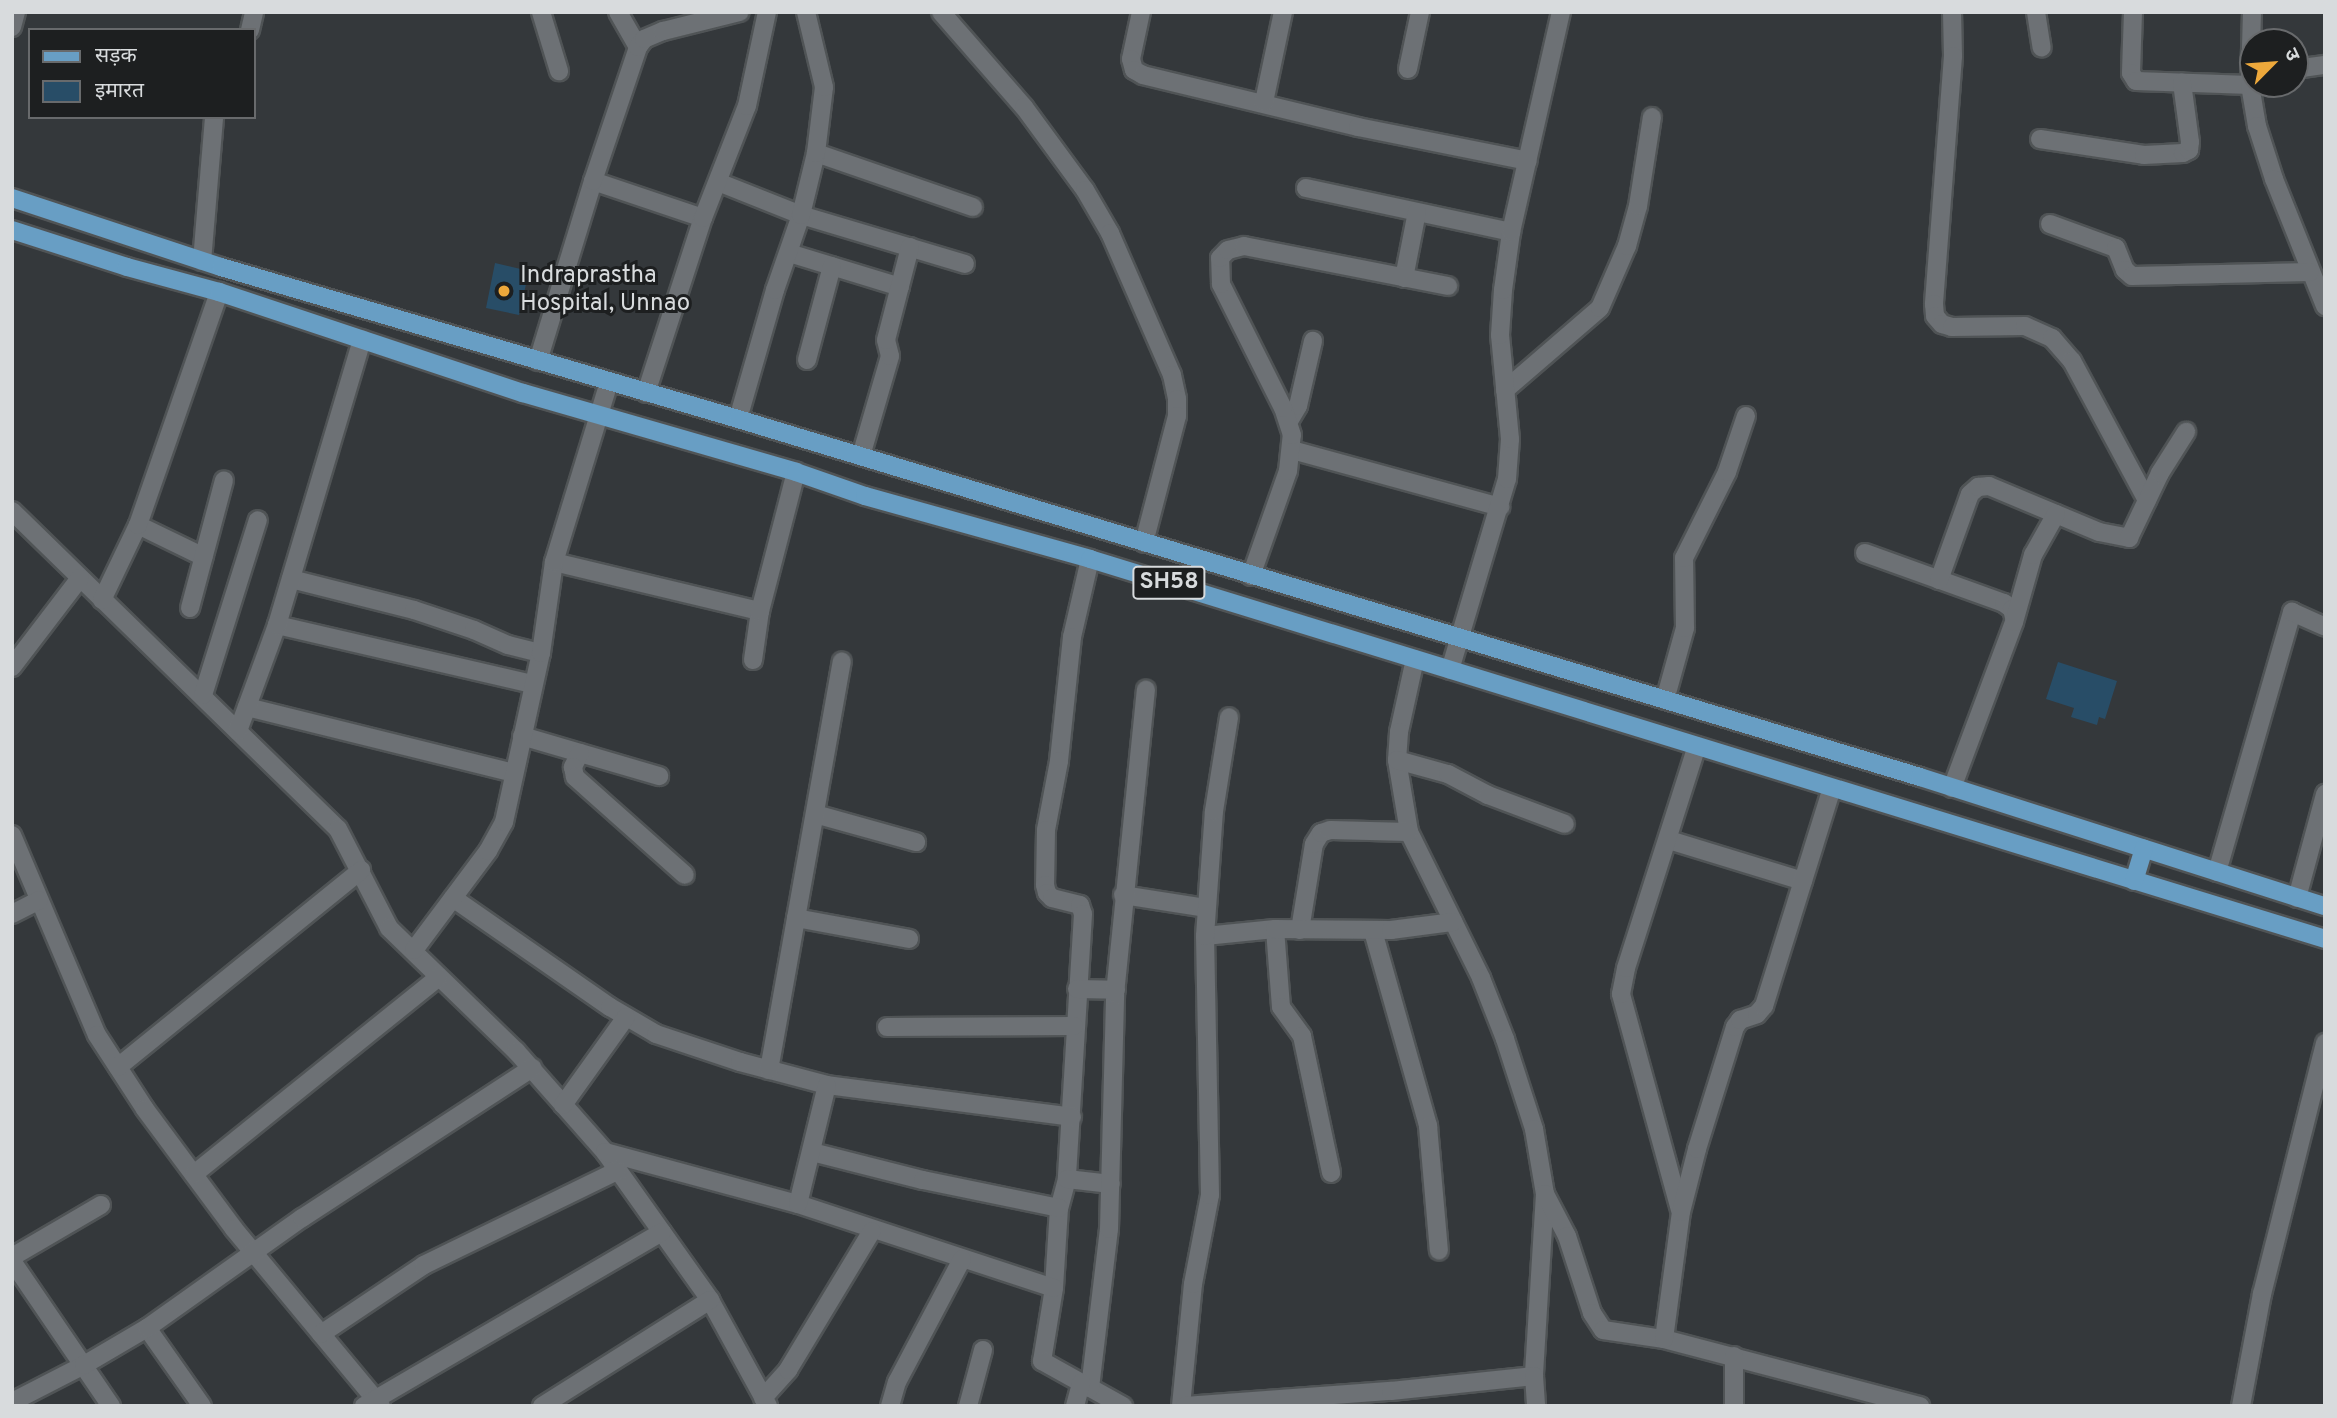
<!DOCTYPE html>
<meta charset="utf-8">
<style>
body{margin:0}
#map{position:relative;width:2337px;height:1418px;overflow:hidden;background:#34383b;font-family:Overpass,"Noto Sans Devanagari",sans-serif}
div>[style]{position:absolute}
[style*='--x']{left:calc(var(--x)*1px);top:calc(var(--y)*1px);width:calc(var(--w)*1px);rotate:calc(var(--a)*1deg)}
.building>*{inset:0;background:#284d67}
.roads{filter:drop-shadow(2px 0 #505456) drop-shadow(-2px 0 #505456) drop-shadow(0 2px #505456) drop-shadow(0 -2px #505456)}
.minor>*{height:18px;margin:-9px;padding:0 9px;transform-origin:9px;border-radius:9px;background:#6d7175}
.major>*{height:18px;margin:-9px;padding:0 9px;transform-origin:9px;border-radius:9px;background:#689ec4}
.dots>*{width:19px;height:19px;translate:-50% -50%;box-sizing:border-box;border:4px solid #1d1f20;border-radius:50%}
span{translate:-50% -50%;white-space:nowrap;text-align:center;line-height:1.15;-webkit-text-stroke:6px #1d1f20;paint-order:stroke}
.shield-label span{padding:2px 5px;background:#1d1f20;border:2px solid;border-radius:5px;-webkit-text-stroke-width:0}
.shield-label{font-size:23px;color:#d8dbdd;font-weight:700}
.poi-label{font-size:24px;color:#d8dbdd}
.left{translate:0 -50%;text-align:left}
.frame{position:absolute;inset:0;border:14px solid #d8dbdd;pointer-events:none}
.legend{position:absolute;left:28px;top:28px;width:228px;height:91px;box-sizing:border-box;background:#1d1f20;border:2px solid #686a6c;margin:0;padding:9px 12px;list-style:none;font-size:21px;color:#d8dbdd}
.legend li{display:flex;align-items:center;gap:14px;height:35px}
.legend b{width:35px;border:2px solid #686a6c}
.north{position:absolute;left:2239px;top:28px;width:70px;height:70px;box-sizing:border-box;background:#1d1f20;border:2px solid #686a6c;border-radius:50%;rotate:65deg;font-size:19px;font-weight:700;line-height:28px;text-align:center;color:#d8dbdd}
.north::after{content:'';display:block;margin:auto;width:24px;height:32px;background:#eda83b;clip-path:polygon(50% 0,100% 100%,50% 72%,0 100%)}
</style>
<div id="map">
<div class="building">
<i style="clip-path:polygon(495px 263px,529px 271px,519px 315px,486px 308px)"></i>
<i style="clip-path:polygon(2058px 662px,2117px 681px,2105px 719px,2099px 717px,2097px 725px,2071px 717px,2074px 708px,2046px 699px)"></i>
</div>
<div class="roads">
<div class="minor">
<i style="--x:541;--y:12;--w:62;--a:73"></i>
<i style="--x:618;--y:12;--w:40;--a:60.3"></i>
<i style="--x:941;--y:12;--w:126;--a:48.9"></i>
<i style="--x:1024;--y:107;--w:103;--a:53.7"></i>
<i style="--x:1085;--y:190;--w:50;--a:59.8"></i>
<i style="--x:1110;--y:233;--w:155;--a:66.4"></i>
<i style="--x:1172;--y:375;--w:25;--a:78"></i>
<i style="--x:1177;--y:399;--w:17;--a:90"></i>
<i style="--x:1177;--y:416;--w:131;--a:104.6"></i>
<i style="--x:1141;--y:12;--w:48;--a:102"></i>
<i style="--x:1131;--y:59;--w:11;--a:75"></i>
<i style="--x:1134;--y:70;--w:10;--a:29"></i>
<i style="--x:1143;--y:75;--w:221;--a:13.6"></i>
<i style="--x:1358;--y:127;--w:173;--a:11.3"></i>
<i style="--x:1952;--y:12;--w:44;--a:88.7"></i>
<i style="--x:1953;--y:56;--w:249;--a:94.4"></i>
<i style="--x:1934;--y:304;--w:12;--a:85"></i>
<i style="--x:1935;--y:316;--w:11;--a:49"></i>
<i style="--x:1942;--y:324;--w:10;--a:17"></i>
<i style="--x:1952;--y:327;--w:73;--a:-0.8"></i>
<i style="--x:2025;--y:326;--w:30;--a:24"></i>
<i style="--x:2052;--y:338;--w:30;--a:49"></i>
<i style="--x:2072;--y:361;--w:158;--a:61.7"></i>
<i style="--x:2036;--y:12;--w:36;--a:81"></i>
<i style="--x:2133;--y:12;--w:61;--a:91.9"></i>
<i style="--x:2131;--y:73;--w:9;--a:58"></i>
<i style="--x:2136;--y:81;--w:114;--a:2"></i>
<i style="--x:2252;--y:12;--w:73;--a:91.6"></i>
<i style="--x:2250;--y:85;--w:42;--a:80.3"></i>
<i style="--x:2257;--y:126;--w:56;--a:72.2"></i>
<i style="--x:2274;--y:179;--w:137;--a:68.1"></i>
<i style="--x:12;--y:27;--w:16;--a:-75"></i>
<i style="--x:250;--y:30;--w:18;--a:-77"></i>
<i style="--x:1408;--y:69;--w:58;--a:-78.1"></i>
<i style="--x:2295;--y:69;--w:30;--a:-8"></i>
<i style="--x:1264;--y:102;--w:92;--a:-78.1"></i>
<i style="--x:2040;--y:139;--w:105;--a:8.7"></i>
<i style="--x:2144;--y:155;--w:39;--a:-3"></i>
<i style="--x:2183;--y:153;--w:7;--a:-27"></i>
<i style="--x:2189;--y:150;--w:8;--a:-83"></i>
<i style="--x:2190;--y:142;--w:60;--a:-97.7"></i>
<i style="--x:816;--y:153;--w:166;--a:19"></i>
<i style="--x:593;--y:181;--w:116;--a:18.6"></i>
<i style="--x:718;--y:182;--w:89;--a:21.7"></i>
<i style="--x:801;--y:215;--w:171;--a:16.6"></i>
<i style="--x:1306;--y:188;--w:210;--a:12.1"></i>
<i style="--x:2050;--y:224;--w:70;--a:20"></i>
<i style="--x:2116;--y:248;--w:24;--a:68"></i>
<i style="--x:2125;--y:270;--w:9;--a:41"></i>
<i style="--x:2132;--y:276;--w:178;--a:-1.3"></i>
<i style="--x:789;--y:253;--w:116;--a:17"></i>
<i style="--x:202;--y:261;--w:144;--a:-85.2"></i>
<i style="--x:1404;--y:278;--w:67;--a:-78.9"></i>
<i style="--x:807;--y:360;--w:97;--a:-75.1"></i>
<i style="--x:538;--y:361;--w:188;--a:-73"></i>
<i style="--x:593;--y:181;--w:141;--a:-71.4"></i>
<i style="--x:638;--y:47;--w:10;--a:-53"></i>
<i style="--x:644;--y:39;--w:21;--a:-23"></i>
<i style="--x:663;--y:31;--w:79;--a:-13.9"></i>
<i style="--x:1505;--y:390;--w:125;--a:-40.8"></i>
<i style="--x:1600;--y:308;--w:68;--a:-66.5"></i>
<i style="--x:1627;--y:246;--w:41;--a:-74.6"></i>
<i style="--x:1638;--y:206;--w:90;--a:-81.1"></i>
<i style="--x:646;--y:393;--w:184;--a:-72"></i>
<i style="--x:703;--y:218;--w:120;--a:-68.6"></i>
<i style="--x:747;--y:106;--w:96;--a:-78"></i>
<i style="--x:738;--y:419;--w:134;--a:-74"></i>
<i style="--x:775;--y:290;--w:79;--a:-70.9"></i>
<i style="--x:801;--y:215;--w:64;--a:-76.4"></i>
<i style="--x:816;--y:153;--w:66;--a:-83.1"></i>
<i style="--x:824;--y:87;--w:77;--a:-103.5"></i>
<i style="--x:1289;--y:421;--w:17;--a:-59"></i>
<i style="--x:1298;--y:406;--w:67;--a:-77"></i>
<i style="--x:1292;--y:450;--w:216;--a:15.3"></i>
<i style="--x:861;--y:456;--w:104;--a:-73.8"></i>
<i style="--x:890;--y:356;--w:16;--a:-104"></i>
<i style="--x:886;--y:340;--w:96;--a:-75.5"></i>
<i style="--x:12;--y:511;--w:455;--a:44.3"></i>
<i style="--x:338;--y:829;--w:111;--a:62.7"></i>
<i style="--x:389;--y:928;--w:177;--a:44.1"></i>
<i style="--x:516;--y:1051;--w:135;--a:48.6"></i>
<i style="--x:605;--y:1152;--w:181;--a:54.6"></i>
<i style="--x:710;--y:1300;--w:121;--a:61.3"></i>
<i style="--x:138;--y:525;--w:73;--a:25.9"></i>
<i style="--x:1865;--y:553;--w:148;--a:19.8"></i>
<i style="--x:2004;--y:603;--w:10;--a:37"></i>
<i style="--x:2012;--y:609;--w:8;--a:76"></i>
<i style="--x:1090;--y:559;--w:80;--a:103"></i>
<i style="--x:1072;--y:637;--w:125;--a:96"></i>
<i style="--x:1059;--y:761;--w:70;--a:100.7"></i>
<i style="--x:1046;--y:830;--w:55;--a:91"></i>
<i style="--x:1045;--y:885;--w:8;--a:76"></i>
<i style="--x:1047;--y:893;--w:7;--a:45"></i>
<i style="--x:1052;--y:898;--w:29;--a:14"></i>
<i style="--x:1080;--y:905;--w:9;--a:72"></i>
<i style="--x:1083;--y:914;--w:265;--a:93.5"></i>
<i style="--x:1067;--y:1179;--w:30;--a:105"></i>
<i style="--x:1059;--y:1208;--w:80;--a:93.6"></i>
<i style="--x:1054;--y:1288;--w:74;--a:99.3"></i>
<i style="--x:1042;--y:1361;--w:93;--a:29.1"></i>
<i style="--x:554;--y:562;--w:212;--a:13.4"></i>
<i style="--x:1251;--y:576;--w:111;--a:-70.6"></i>
<i style="--x:1288;--y:471;--w:36;--a:-84"></i>
<i style="--x:1292;--y:435;--w:28;--a:-108"></i>
<i style="--x:1283;--y:408;--w:139;--a:-116.6"></i>
<i style="--x:1221;--y:284;--w:26;--a:-92"></i>
<i style="--x:1220;--y:258;--w:11;--a:-45"></i>
<i style="--x:1228;--y:250;--w:16;--a:-14"></i>
<i style="--x:1244;--y:246;--w:208;--a:11.1"></i>
<i style="--x:291;--y:579;--w:127;--a:14.1"></i>
<i style="--x:414;--y:610;--w:63;--a:18.4"></i>
<i style="--x:474;--y:630;--w:37;--a:24"></i>
<i style="--x:508;--y:645;--w:34;--a:14"></i>
<i style="--x:1939;--y:580;--w:91;--a:-70.2"></i>
<i style="--x:1970;--y:494;--w:11;--a:-41"></i>
<i style="--x:1978;--y:487;--w:11;--a:-5"></i>
<i style="--x:1989;--y:486;--w:119;--a:22.7"></i>
<i style="--x:2099;--y:532;--w:31;--a:11"></i>
<i style="--x:2129;--y:538;--w:72;--a:-64.5"></i>
<i style="--x:2160;--y:473;--w:49;--a:-57.6"></i>
<i style="--x:102;--y:600;--w:83;--a:-64.4"></i>
<i style="--x:138;--y:525;--w:247;--a:-70.8"></i>
<i style="--x:190;--y:608;--w:132;--a:-75.1"></i>
<i style="--x:277;--y:625;--w:263;--a:13"></i>
<i style="--x:1415;--y:659;--w:75;--a:102.4"></i>
<i style="--x:1399;--y:732;--w:28;--a:94"></i>
<i style="--x:1397;--y:760;--w:73;--a:80.5"></i>
<i style="--x:1409;--y:832;--w:163;--a:63.7"></i>
<i style="--x:1481;--y:978;--w:66;--a:68.5"></i>
<i style="--x:1505;--y:1039;--w:95;--a:72.1"></i>
<i style="--x:1534;--y:1129;--w:66;--a:80.4"></i>
<i style="--x:1545;--y:1194;--w:182;--a:93.5"></i>
<i style="--x:753;--y:660;--w:49;--a:-81.9"></i>
<i style="--x:760;--y:611;--w:144;--a:-75.5"></i>
<i style="--x:12;--y:667;--w:112;--a:-52.6"></i>
<i style="--x:1450;--y:670;--w:199;--a:-73.4"></i>
<i style="--x:1507;--y:479;--w:40;--a:-85.7"></i>
<i style="--x:1510;--y:439;--w:104;--a:-95.5"></i>
<i style="--x:1500;--y:335;--w:45;--a:-86.2"></i>
<i style="--x:1503;--y:290;--w:59;--a:-82.1"></i>
<i style="--x:1511;--y:232;--w:226;--a:-77.2"></i>
<i style="--x:203;--y:695;--w:183;--a:-72.6"></i>
<i style="--x:1665;--y:700;--w:75;--a:-74.5"></i>
<i style="--x:1685;--y:628;--w:70;--a:-90.8"></i>
<i style="--x:1684;--y:558;--w:96;--a:-63.4"></i>
<i style="--x:1727;--y:472;--w:59;--a:-71.3"></i>
<i style="--x:247;--y:707;--w:275;--a:13.9"></i>
<i style="--x:238;--y:731;--w:113;--a:-69.8"></i>
<i style="--x:277;--y:625;--w:298;--a:-73.4"></i>
<i style="--x:522;--y:736;--w:143;--a:16.3"></i>
<i style="--x:580;--y:753;--w:16;--a:117"></i>
<i style="--x:573;--y:767;--w:10;--a:79"></i>
<i style="--x:575;--y:777;--w:147;--a:41.7"></i>
<i style="--x:1397;--y:760;--w:53;--a:15.4"></i>
<i style="--x:1448;--y:774;--w:45;--a:27.7"></i>
<i style="--x:1488;--y:795;--w:82;--a:20.6"></i>
<i style="--x:1952;--y:788;--w:177;--a:-69.5"></i>
<i style="--x:2014;--y:622;--w:70;--a:-74.2"></i>
<i style="--x:2033;--y:555;--w:47;--a:-60.7"></i>
<i style="--x:815;--y:814;--w:105;--a:15.5"></i>
<i style="--x:12;--y:835;--w:217;--a:67"></i>
<i style="--x:97;--y:1035;--w:88;--a:57"></i>
<i style="--x:145;--y:1109;--w:149;--a:53.4"></i>
<i style="--x:234;--y:1229;--w:230;--a:50.3"></i>
<i style="--x:1669;--y:840;--w:140;--a:17"></i>
<i style="--x:2217;--y:872;--w:271;--a:-73.9"></i>
<i style="--x:2292;--y:612;--w:36;--a:24"></i>
<i style="--x:1123;--y:895;--w:84;--a:8.9"></i>
<i style="--x:453;--y:898;--w:191;--a:34.8"></i>
<i style="--x:610;--y:1007;--w:53;--a:30.4"></i>
<i style="--x:656;--y:1034;--w:89;--a:18.4"></i>
<i style="--x:740;--y:1062;--w:90;--a:14.8"></i>
<i style="--x:827;--y:1085;--w:247;--a:7.4"></i>
<i style="--x:2297;--y:898;--w:108;--a:-74.9"></i>
<i style="--x:12;--y:914;--w:30;--a:-27"></i>
<i style="--x:796;--y:918;--w:115;--a:10.5"></i>
<i style="--x:1275;--y:929;--w:78;--a:85.6"></i>
<i style="--x:1281;--y:1007;--w:36;--a:54"></i>
<i style="--x:1302;--y:1036;--w:140;--a:78"></i>
<i style="--x:1300;--y:930;--w:87;--a:-80.8"></i>
<i style="--x:1314;--y:844;--w:13;--a:-58"></i>
<i style="--x:1321;--y:833;--w:9;--a:-18"></i>
<i style="--x:1330;--y:830;--w:79;--a:1.5"></i>
<i style="--x:1373;--y:931;--w:203;--a:74.2"></i>
<i style="--x:1428;--y:1126;--w:125;--a:85"></i>
<i style="--x:1205;--y:936;--w:70;--a:-5.7"></i>
<i style="--x:1275;--y:929;--w:116;--a:0.5"></i>
<i style="--x:1391;--y:930;--w:63;--a:-7.4"></i>
<i style="--x:414;--y:950;--w:124;--a:-53.2"></i>
<i style="--x:488;--y:851;--w:33;--a:-61"></i>
<i style="--x:504;--y:822;--w:173;--a:-77.7"></i>
<i style="--x:541;--y:653;--w:92;--a:-81.9"></i>
<i style="--x:554;--y:562;--w:188;--a:-73"></i>
<i style="--x:1077;--y:989;--w:39;--a:1"></i>
<i style="--x:887;--y:1027;--w:187;--a:-0.3"></i>
<i style="--x:118;--y:1067;--w:313;--a:-39"></i>
<i style="--x:769;--y:1070;--w:415;--a:-79.9"></i>
<i style="--x:563;--y:1105;--w:108;--a:-54.4"></i>
<i style="--x:605;--y:1152;--w:200;--a:15.1"></i>
<i style="--x:798;--y:1204;--w:269;--a:18.2"></i>
<i style="--x:812;--y:1152;--w:114;--a:14.2"></i>
<i style="--x:923;--y:1180;--w:139;--a:11.6"></i>
<i style="--x:194;--y:1174;--w:314;--a:-38.8"></i>
<i style="--x:1067;--y:1179;--w:44;--a:6.5"></i>
<i style="--x:1545;--y:1194;--w:47;--a:62.4"></i>
<i style="--x:1567;--y:1236;--w:81;--a:72"></i>
<i style="--x:1592;--y:1313;--w:20;--a:57"></i>
<i style="--x:1603;--y:1330;--w:62;--a:8.4"></i>
<i style="--x:1664;--y:1339;--w:265;--a:14.7"></i>
<i style="--x:798;--y:1204;--w:122;--a:-76.3"></i>
<i style="--x:1680;--y:1210;--w:224;--a:-105.3"></i>
<i style="--x:1621;--y:994;--w:26;--a:-79"></i>
<i style="--x:1626;--y:968;--w:233;--a:-72.3"></i>
<i style="--x:12;--y:1257;--w:103;--a:-30.3"></i>
<i style="--x:12;--y:1261;--w:176;--a:55.7"></i>
<i style="--x:147;--y:1328;--w:95;--a:54.8"></i>
<i style="--x:321;--y:1334;--w:124;--a:-33.8"></i>
<i style="--x:424;--y:1265;--w:215;--a:-26"></i>
<i style="--x:1664;--y:1339;--w:128;--a:-82.4"></i>
<i style="--x:1681;--y:1212;--w:65;--a:-75.7"></i>
<i style="--x:1697;--y:1149;--w:128;--a:-72.7"></i>
<i style="--x:1735;--y:1027;--w:9;--a:-54"></i>
<i style="--x:1740;--y:1020;--w:18;--a:-19"></i>
<i style="--x:1757;--y:1014;--w:11;--a:-49"></i>
<i style="--x:1764;--y:1006;--w:228;--a:-72.7"></i>
<i style="--x:1090;--y:1388;--w:160;--a:-83.2"></i>
<i style="--x:1109;--y:1229;--w:235;--a:-88.5"></i>
<i style="--x:1115;--y:994;--w:306;--a:-84.2"></i>
<i style="--x:763;--y:1398;--w:38;--a:-48"></i>
<i style="--x:788;--y:1370;--w:162;--a:-58.9"></i>
<i style="--x:12;--y:1402;--w:81;--a:-27.2"></i>
<i style="--x:84;--y:1365;--w:73;--a:-30.4"></i>
<i style="--x:147;--y:1328;--w:190;--a:-35.4"></i>
<i style="--x:302;--y:1218;--w:275;--a:-33.1"></i>
<i style="--x:364;--y:1406;--w:345;--a:-30.3"></i>
<i style="--x:542;--y:1406;--w:199;--a:-32.2"></i>
<i style="--x:890;--y:1406;--w:25;--a:-74"></i>
<i style="--x:897;--y:1382;--w:139;--a:-62.1"></i>
<i style="--x:968;--y:1406;--w:58;--a:-75"></i>
<i style="--x:1075;--y:1406;--w:24;--a:-75"></i>
<i style="--x:1181;--y:1406;--w:123;--a:-84.4"></i>
<i style="--x:1193;--y:1284;--w:91;--a:-79.2"></i>
<i style="--x:1210;--y:1195;--w:259;--a:-91.1"></i>
<i style="--x:1205;--y:936;--w:125;--a:-85.9"></i>
<i style="--x:1214;--y:811;--w:95;--a:-80.9"></i>
<i style="--x:1185;--y:1406;--w:207;--a:-4.2"></i>
<i style="--x:1391;--y:1391;--w:144;--a:-6"></i>
<i style="--x:1534;--y:1376;--w:30;--a:86"></i>
<i style="--x:1734;--y:1406;--w:50;--a:-90"></i>
<i style="--x:2241;--y:1406;--w:114;--a:-79.4"></i>
<i style="--x:2262;--y:1294;--w:259;--a:-75.9"></i>
</div>
<div class="major">
<i style="--x:12;--y:198;--w:220;--a:18.3"></i>
<i style="--x:221;--y:267;--w:539;--a:16.38"></i>
<i style="--x:738;--y:419;--w:1235;--a:16.85"></i>
<i style="--x:1920;--y:777;--w:425;--a:17.7"></i>
<i style="--x:12;--y:230;--w:121;--a:17.8"></i>
<i style="--x:127;--y:267;--w:95;--a:15.2"></i>
<i style="--x:219;--y:292;--w:320;--a:18.4"></i>
<i style="--x:523;--y:393;--w:284;--a:16.1"></i>
<i style="--x:796;--y:472;--w:73;--a:19.2"></i>
<i style="--x:865;--y:496;--w:234;--a:15.6"></i>
<i style="--x:1090;--y:559;--w:1292;--a:17.1"></i>
<i style="--x:2134;--y:881;--w:34;--a:-73"></i>
</div>
</div>
<div class="dots">
<i style="left:504px;top:291px;background:#eda83b"></i>
</div>
<div class="shield-label">
<span style="left:1169px;top:583px">SH58</span>
</div>
<div class="poi-label">
<span class="left" style="left:520px;top:291px">Indraprastha<br>Hospital, Unnao</span>
</div>
<div class="frame"></div>
<ul class="legend">
<li><b style="height:9px;background:#689ec4"></b>सड़क</li>
<li><b style="height:19px;background:#284d67"></b>इमारत</li>
</ul>
<div class="north">उ</div>
</div>
